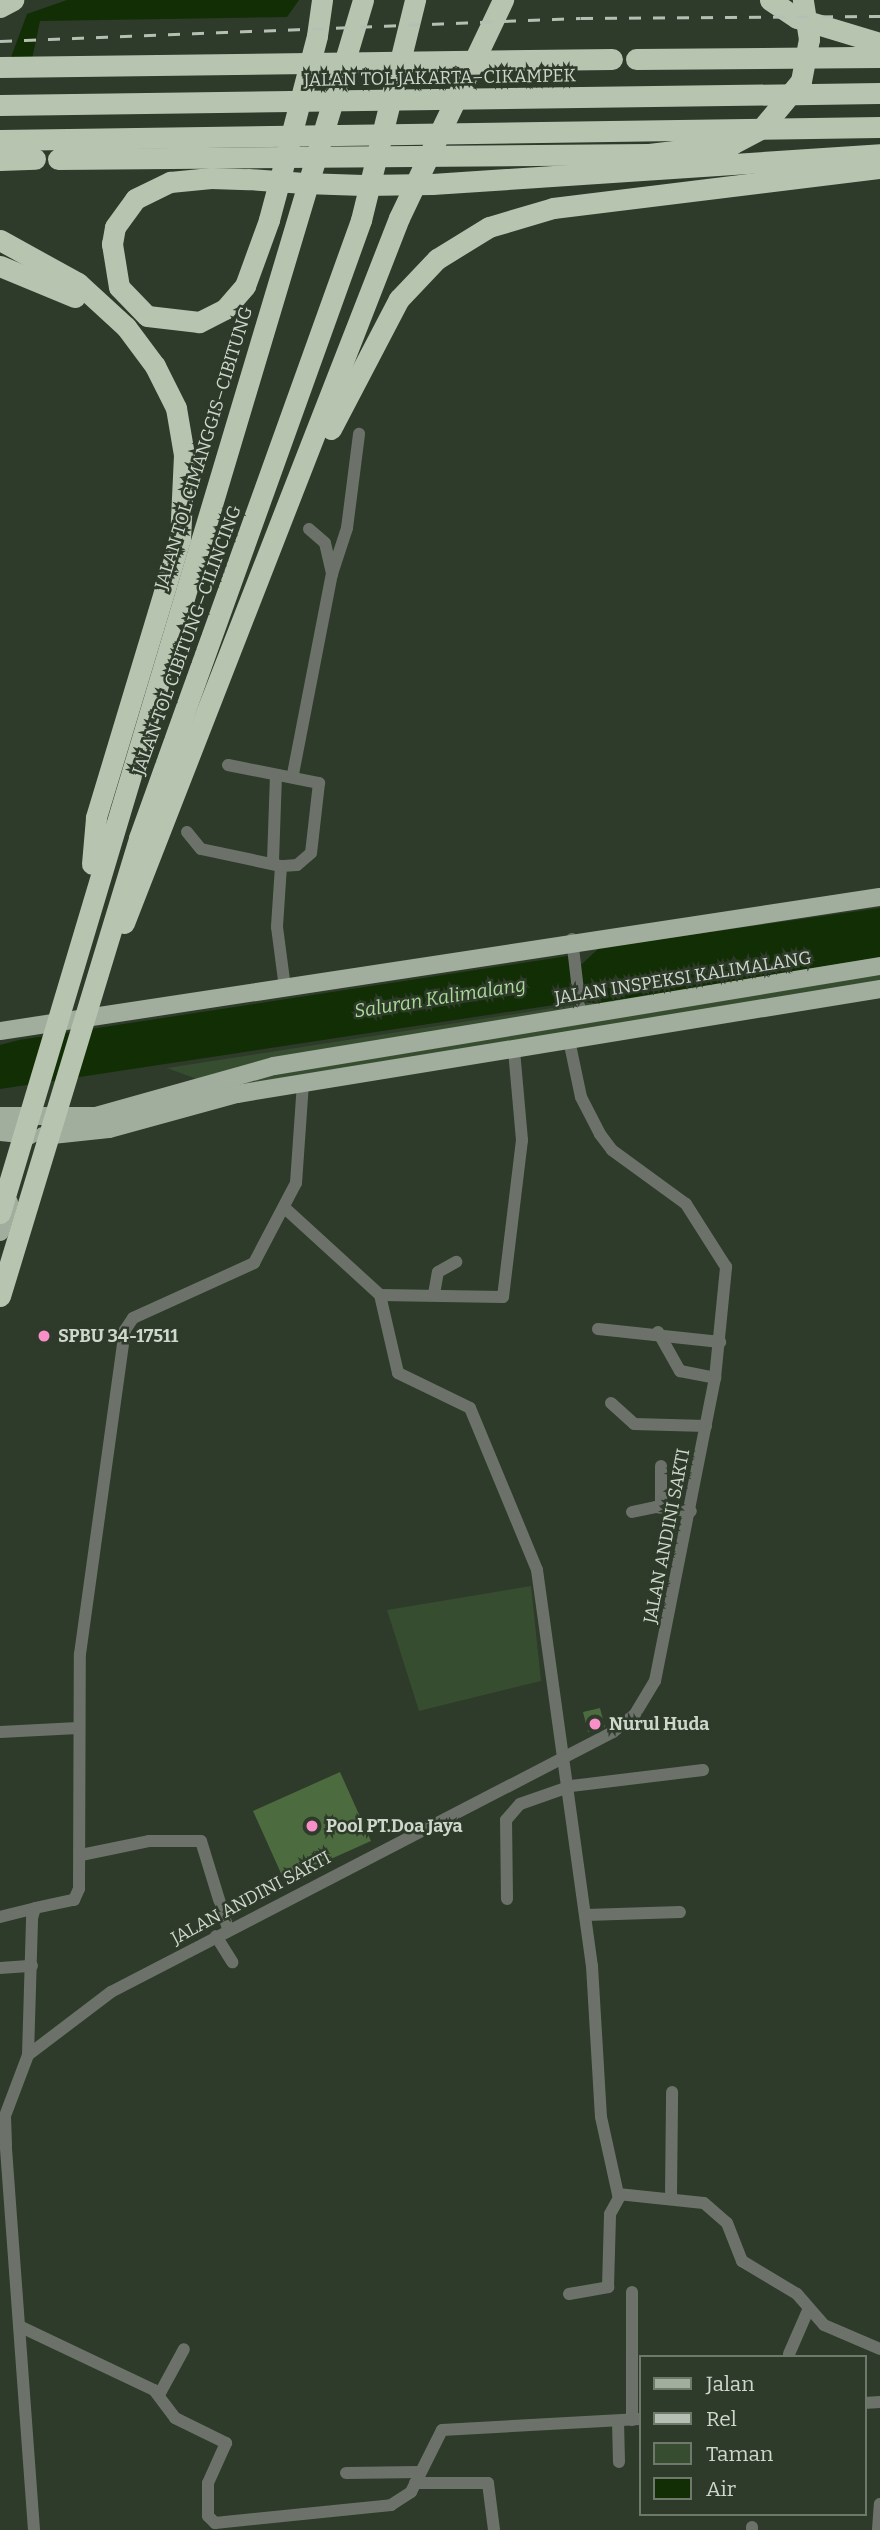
<!DOCTYPE html>
<meta charset="utf-8">
<style>
body{margin:0}
#map{position:relative;width:880px;height:2530px;overflow:hidden;background:#2e3a2a;font-family:Bitter,serif}
div>[style]{position:absolute}
[style*='--x']{left:calc(var(--x)*1px);top:calc(var(--y)*1px);width:calc(var(--w)*1px);rotate:calc(var(--a)*1deg)}
.green>*{inset:0;background:#374d2f}
.water>*{inset:0;background:#122e04}
.building>*{inset:0;background:#4c6b3f}
.street>*{height:12px;margin:-6px;padding:0 6px;transform-origin:6px;border-radius:6px;background:#6c726a}
.primary>*{height:18px;margin:-9px;padding:0 9px;transform-origin:9px;border-radius:9px;background:#a1ad9d}
.highway>*{height:21px;margin:-10.5px;padding:0 10.5px;transform-origin:10.5px;border-radius:10.5px;background:#b6c4b0}
.rail>*{height:2.5px;margin-top:-1.25px;transform-origin:0;background:repeating-linear-gradient(90deg,#b6bfb4 0 12px,transparent 0 24px)}
.dots>*{width:19px;height:19px;translate:-50% -50%;box-sizing:border-box;border:4px solid #2e3a2a;border-radius:50%}
span{translate:-50% -50%;white-space:nowrap;text-align:center;line-height:1.15;-webkit-text-stroke:5px #2e3a2a;paint-order:stroke}
.street-label{font-size:18px;color:#cfd7cd}
.poi-label{font-size:18px;color:#cfd7cd;font-weight:700}
.left{translate:0 -50%;text-align:left}
.water-label{font-size:19px;color:#abdb97;font-style:italic}
.legend{position:absolute;left:639px;top:2355px;width:228px;height:161px;box-sizing:border-box;background:#2e3a2a;border:2px solid #6e796b;margin:0;padding:9px 12px;list-style:none;font-size:21px;color:#cfd7cd}
.legend li{display:flex;align-items:center;gap:14px;height:35px}
.legend b{width:35px;border:2px solid #6e796b}
</style>
<div id="map">
<div class="green">
<i style="clip-path:polygon(880px 957px,880px 989px,237px 1094px,167px 1068px)"></i>
<i style="clip-path:polygon(531px 1586px,541px 1681px,419px 1711px,387px 1610px)"></i>
</div>
<div class="water">
<i style="clip-path:polygon(67px 0,299px 0,287px 17px,40px 21px,32px 59px,10px 60px,27px 14px)"></i>
<i style="clip-path:polygon(880px 908px,880px 957px,599px 1004px,580px 1001px,0 1089px,0 1045px,19px 1040px,568px 956px,572px 966px,582px 964px,599px 948px)"></i>
</div>
<div class="building">
<i style="clip-path:polygon(600px 1708px,605px 1727px,588px 1732px,583px 1712px)"></i>
<i style="clip-path:polygon(340px 1772px,371px 1841px,284px 1880px,253px 1811px)"></i>
</div>
<div class="street">
<i style="--x:309;--y:529;--w:21;--a:41"></i>
<i style="--x:325;--y:543;--w:32;--a:77"></i>
<i style="--x:228;--y:765;--w:93;--a:11.2"></i>
<i style="--x:319;--y:783;--w:70;--a:96.5"></i>
<i style="--x:311;--y:853;--w:18;--a:139"></i>
<i style="--x:297;--y:865;--w:16;--a:176"></i>
<i style="--x:293;--y:774;--w:204;--a:-79"></i>
<i style="--x:332;--y:574;--w:48;--a:-71.9"></i>
<i style="--x:347;--y:528;--w:95;--a:-82.7"></i>
<i style="--x:187;--y:832;--w:22;--a:51"></i>
<i style="--x:201;--y:849;--w:82;--a:12"></i>
<i style="--x:281;--y:866;--w:61;--a:93.8"></i>
<i style="--x:277;--y:927;--w:62;--a:82.5"></i>
<i style="--x:273;--y:861;--w:84;--a:-88"></i>
<i style="--x:572;--y:939;--w:78;--a:83.3"></i>
<i style="--x:287;--y:1210;--w:126;--a:42.4"></i>
<i style="--x:380;--y:1295;--w:80;--a:77"></i>
<i style="--x:398;--y:1373;--w:80;--a:25.9"></i>
<i style="--x:470;--y:1408;--w:175;--a:67.5"></i>
<i style="--x:537;--y:1570;--w:400;--a:82.1"></i>
<i style="--x:592;--y:1966;--w:151;--a:86.6"></i>
<i style="--x:601;--y:2117;--w:79;--a:77.6"></i>
<i style="--x:618;--y:2194;--w:86;--a:6"></i>
<i style="--x:704;--y:2203;--w:30;--a:41"></i>
<i style="--x:727;--y:2223;--w:41;--a:68.5"></i>
<i style="--x:742;--y:2261;--w:64;--a:31"></i>
<i style="--x:797;--y:2294;--w:41;--a:48.9"></i>
<i style="--x:824;--y:2325;--w:61;--a:23.2"></i>
<i style="--x:434;--y:1294;--w:22;--a:-80"></i>
<i style="--x:438;--y:1272;--w:21;--a:-29"></i>
<i style="--x:380;--y:1295;--w:123;--a:0.9"></i>
<i style="--x:503;--y:1297;--w:158;--a:-83.1"></i>
<i style="--x:522;--y:1140;--w:89;--a:-95.1"></i>
<i style="--x:598;--y:1329;--w:123;--a:6.1"></i>
<i style="--x:658;--y:1332;--w:45;--a:60.6"></i>
<i style="--x:680;--y:1371;--w:36;--a:11"></i>
<i style="--x:611;--y:1403;--w:31;--a:42"></i>
<i style="--x:634;--y:1424;--w:72;--a:1.6"></i>
<i style="--x:661;--y:1466;--w:41;--a:90"></i>
<i style="--x:632;--y:1512;--w:25;--a:-12"></i>
<i style="--x:656;--y:1507;--w:35;--a:7"></i>
<i style="--x:0;--y:1732;--w:78;--a:-2.9"></i>
<i style="--x:81;--y:1855;--w:69;--a:-11.6"></i>
<i style="--x:149;--y:1841;--w:52;--a:0"></i>
<i style="--x:201;--y:1841;--w:92;--a:72.9"></i>
<i style="--x:507;--y:1899;--w:79;--a:-90.7"></i>
<i style="--x:506;--y:1820;--w:21;--a:-49"></i>
<i style="--x:520;--y:1804;--w:54;--a:-19.4"></i>
<i style="--x:571;--y:1786;--w:133;--a:-6.9"></i>
<i style="--x:586;--y:1915;--w:94;--a:-1.8"></i>
<i style="--x:0;--y:1917;--w:36;--a:-14"></i>
<i style="--x:216;--y:1936;--w:31;--a:58"></i>
<i style="--x:0;--y:1968;--w:32;--a:-4"></i>
<i style="--x:28;--y:2055;--w:137;--a:-88.3"></i>
<i style="--x:32;--y:1918;--w:10;--a:-73"></i>
<i style="--x:35;--y:1908;--w:40;--a:-12"></i>
<i style="--x:74;--y:1900;--w:12;--a:-66"></i>
<i style="--x:79;--y:1889;--w:235;--a:-89.8"></i>
<i style="--x:80;--y:1654;--w:327;--a:-82.1"></i>
<i style="--x:125;--y:1330;--w:14;--a:-56"></i>
<i style="--x:133;--y:1318;--w:133;--a:-24.4"></i>
<i style="--x:254;--y:1263;--w:90;--a:-62.3"></i>
<i style="--x:296;--y:1183;--w:99;--a:-86"></i>
<i style="--x:671;--y:2196;--w:104;--a:-89.4"></i>
<i style="--x:632;--y:2292;--w:128;--a:90"></i>
<i style="--x:569;--y:2294;--w:40;--a:-10"></i>
<i style="--x:608;--y:2287;--w:73;--a:-88.4"></i>
<i style="--x:610;--y:2214;--w:21;--a:-61"></i>
<i style="--x:19;--y:2326;--w:149;--a:25.4"></i>
<i style="--x:154;--y:2390;--w:35;--a:53"></i>
<i style="--x:175;--y:2418;--w:57;--a:26.1"></i>
<i style="--x:226;--y:2443;--w:44;--a:114.2"></i>
<i style="--x:208;--y:2483;--w:33;--a:90"></i>
<i style="--x:208;--y:2516;--w:10;--a:45"></i>
<i style="--x:215;--y:2523;--w:177;--a:-5.8"></i>
<i style="--x:391;--y:2505;--w:24;--a:-33"></i>
<i style="--x:411;--y:2492;--w:69;--a:-63.4"></i>
<i style="--x:442;--y:2430;--w:198;--a:-3.2"></i>
<i style="--x:789;--y:2354;--w:50;--a:-66.5"></i>
<i style="--x:159;--y:2395;--w:52;--a:-61.5"></i>
<i style="--x:864;--y:2403;--w:16;--a:-4"></i>
<i style="--x:618;--y:2421;--w:41;--a:88.6"></i>
<i style="--x:346;--y:2473;--w:74;--a:-0.8"></i>
<i style="--x:415;--y:2483;--w:73;--a:0"></i>
<i style="--x:488;--y:2483;--w:47;--a:82.7"></i>
<i style="--x:34;--y:2530;--w:386;--a:-94.2"></i>
<i style="--x:6;--y:2145;--w:29;--a:-92"></i>
<i style="--x:5;--y:2116;--w:65;--a:-69.3"></i>
<i style="--x:28;--y:2055;--w:104;--a:-37.2"></i>
<i style="--x:111;--y:1992;--w:565;--a:-27.38"></i>
<i style="--x:613;--y:1732;--w:28;--a:-39"></i>
<i style="--x:635;--y:1714;--w:39;--a:-59"></i>
<i style="--x:655;--y:1681;--w:309;--a:-78.8"></i>
<i style="--x:715;--y:1378;--w:112;--a:-84.3"></i>
<i style="--x:726;--y:1267;--w:75;--a:-122.4"></i>
<i style="--x:686;--y:1204;--w:92;--a:-143.9"></i>
<i style="--x:612;--y:1150;--w:20;--a:-127"></i>
<i style="--x:600;--y:1134;--w:42;--a:-117.2"></i>
<i style="--x:581;--y:1097;--w:58;--a:-101.9"></i>
<i style="--x:752;--y:2530;--w:3;--a:-90"></i>
<i style="--x:878;--y:2530;--w:26;--a:-86"></i>
</div>
<div class="primary">
<i style="--x:0;--y:1031;--w:890;--a:-8.66"></i>
<i style="--x:0;--y:1116;--w:96;--a:0"></i>
<i style="--x:96;--y:1116;--w:185;--a:-15.7"></i>
<i style="--x:274;--y:1066;--w:614;--a:-9.37"></i>
<i style="--x:0;--y:1132;--w:30;--a:6"></i>
<i style="--x:43;--y:1136;--w:66;--a:-6.1"></i>
<i style="--x:109;--y:1129;--w:133;--a:-15.3"></i>
<i style="--x:237;--y:1094;--w:652;--a:-9.27"></i>
<i style="--x:0;--y:1232;--w:31;--a:-73"></i>
</div>
<div class="highway">
<i style="--x:322;--y:0;--w:36;--a:98"></i>
<i style="--x:317;--y:36;--w:123;--a:104.6"></i>
<i style="--x:286;--y:155;--w:32;--a:104"></i>
<i style="--x:278;--y:186;--w:35;--a:105"></i>
<i style="--x:269;--y:220;--w:70;--a:110"></i>
<i style="--x:245;--y:286;--w:30;--a:131"></i>
<i style="--x:225;--y:309;--w:29;--a:153"></i>
<i style="--x:199;--y:322;--w:52;--a:-173.4"></i>
<i style="--x:147;--y:316;--w:40;--a:-134"></i>
<i style="--x:119;--y:287;--w:44;--a:-99.2"></i>
<i style="--x:112;--y:244;--w:17;--a:-80"></i>
<i style="--x:115;--y:227;--w:34;--a:-54"></i>
<i style="--x:135;--y:199;--w:39;--a:-26"></i>
<i style="--x:170;--y:182;--w:41;--a:-5.6"></i>
<i style="--x:211;--y:178;--w:37;--a:2"></i>
<i style="--x:248;--y:179;--w:56;--a:4.1"></i>
<i style="--x:304;--y:183;--w:59;--a:1.9"></i>
<i style="--x:363;--y:185;--w:69;--a:-0.8"></i>
<i style="--x:432;--y:184;--w:449;--a:-3.8"></i>
<i style="--x:770;--y:0;--w:32;--a:34"></i>
<i style="--x:797;--y:18;--w:87;--a:16.8"></i>
<i style="--x:0;--y:7;--w:15;--a:-28"></i>
<i style="--x:636;--y:59;--w:244;--a:-0.5"></i>
<i style="--x:0;--y:67;--w:612;--a:-0.75"></i>
<i style="--x:0;--y:105;--w:880;--a:-0.78"></i>
<i style="--x:0;--y:140;--w:880;--a:-0.85"></i>
<i style="--x:58;--y:159;--w:591;--a:-0.48"></i>
<i style="--x:649;--y:154;--w:84;--a:-6.9"></i>
<i style="--x:732;--y:144;--w:34;--a:-28"></i>
<i style="--x:762;--y:128;--w:61;--a:-50.3"></i>
<i style="--x:801;--y:81;--w:43;--a:-79.2"></i>
<i style="--x:809;--y:39;--w:39;--a:-99"></i>
<i style="--x:0;--y:160;--w:35;--a:-2"></i>
<i style="--x:0;--y:240;--w:89;--a:28.9"></i>
<i style="--x:78;--y:283;--w:65;--a:42.5"></i>
<i style="--x:126;--y:327;--w:49;--a:53.4"></i>
<i style="--x:155;--y:366;--w:47;--a:63.4"></i>
<i style="--x:176;--y:408;--w:48;--a:80.3"></i>
<i style="--x:184;--y:455;--w:84;--a:92.7"></i>
<i style="--x:180;--y:539;--w:291;--a:106.8"></i>
<i style="--x:96;--y:818;--w:46;--a:95"></i>
<i style="--x:0;--y:266;--w:81;--a:22.5"></i>
<i style="--x:331;--y:429;--w:147;--a:-62.4"></i>
<i style="--x:399;--y:299;--w:55;--a:-46.5"></i>
<i style="--x:437;--y:259;--w:61;--a:-31.6"></i>
<i style="--x:489;--y:227;--w:67;--a:-16.5"></i>
<i style="--x:553;--y:208;--w:329;--a:-7"></i>
<i style="--x:124;--y:923;--w:757;--a:-68.69"></i>
<i style="--x:399;--y:218;--w:242;--a:-64.5"></i>
<i style="--x:0;--y:1213;--w:1266;--a:-73.34"></i>
<i style="--x:0;--y:1296;--w:479;--a:-73.1"></i>
<i style="--x:139;--y:838;--w:657;--a:-70.24"></i>
<i style="--x:361;--y:220;--w:227;--a:-76.2"></i>
</div>
<div class="rail">
<i style="--x:0;--y:41;--w:581;--a:-2.27"></i>
<i style="--x:581;--y:18;--w:299;--a:-0.4"></i>
</div>
<div class="dots">
<i style="left:44px;top:1336px;background:#f98fc9"></i>
<i style="left:595px;top:1724px;background:#f98fc9"></i>
<i style="left:312px;top:1826px;background:#f98fc9"></i>
</div>
<div class="street-label">
<span style="left:440px;top:78px;rotate:-1deg">JALAN TOL JAKARTA–CIKAMPEK</span>
<span style="left:204px;top:448px;rotate:-73deg">JALAN TOL CIMANGGIS–CIBITUNG</span>
<span style="left:187px;top:640px;rotate:-70deg">JALAN TOL CIBITUNG–CILINCING</span>
<span style="left:683px;top:978px;rotate:-9deg">JALAN INSPEKSI KALIMALANG</span>
<span style="left:667px;top:1536px;rotate:-79deg">JALAN ANDINI SAKTI</span>
<span style="left:251px;top:1898px;rotate:-28deg">JALAN ANDINI SAKTI</span>
</div>
<div class="poi-label">
<span class="left" style="left:58px;top:1336px">SPBU 34-17511</span>
<span class="left" style="left:609px;top:1724px">Nurul Huda</span>
<span class="left" style="left:326px;top:1826px">Pool PT.Doa Jaya</span>
</div>
<div class="water-label">
<span style="left:440px;top:998px;rotate:-9deg">Saluran Kalimalang</span>
</div>
<ul class="legend">
<li><b style="height:9px;background:#a1ad9d"></b>Jalan</li>
<li><b style="height:9px;background:#b6bfb4"></b>Rel</li>
<li><b style="height:19px;background:#374d2f"></b>Taman</li>
<li><b style="height:19px;background:#122e04"></b>Air</li>
</ul>
</div>
